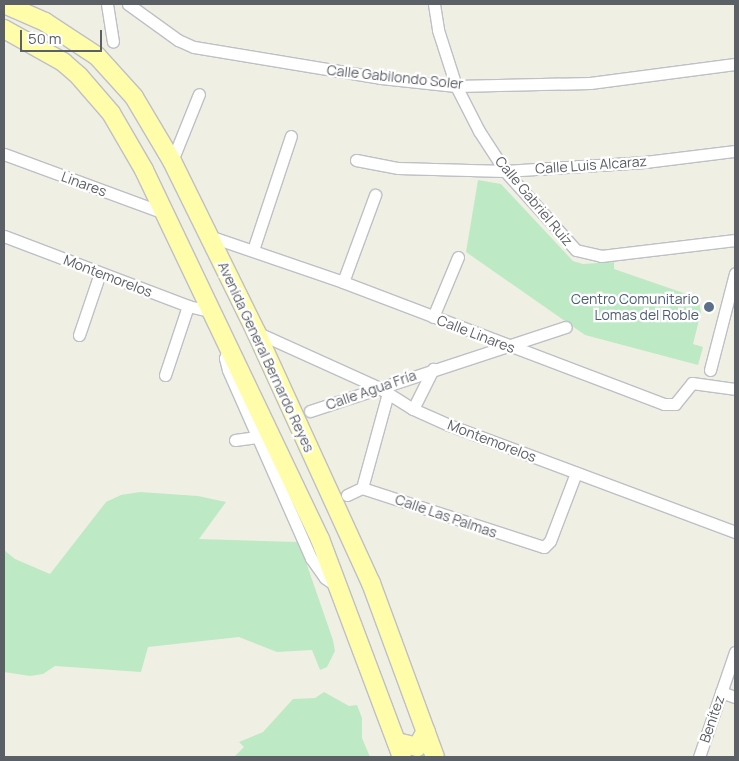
<!DOCTYPE html>
<meta charset="utf-8">
<style>
body{margin:0}
#map{position:relative;width:739px;height:761px;overflow:hidden;background:#f0efe3;font-family:Manrope,sans-serif}
div>[style]{position:absolute}
[style*='--x']{left:calc(var(--x)*1px);top:calc(var(--y)*1px);width:calc(var(--w)*1px);rotate:calc(var(--a)*1deg)}
.green>*{inset:0;background:#bdeac4}
.roads{filter:drop-shadow(1px 0 #bdc0c6) drop-shadow(-1px 0 #bdc0c6) drop-shadow(0 1px #bdc0c6) drop-shadow(0 -1px #bdc0c6)}
.street>*{height:11px;margin:-5.5px;padding:0 5.5px;transform-origin:5.5px;border-radius:5.5px;background:#fff}
.primary>*{height:18px;margin:-9px;padding:0 9px;transform-origin:9px;border-radius:9px;background:#fffda9}
.dots>*{width:14px;height:14px;translate:-50% -50%;box-sizing:border-box;border:2px solid #fff;border-radius:50%}
span{translate:-50% -50%;white-space:nowrap;text-align:center;line-height:1.15;-webkit-text-stroke:4.5px #fff;paint-order:stroke}
.street-label{font-size:14px;color:#5b5f66}
.service-label{font-size:14px;color:#4e5e75}
.right{translate:-100% -50%;text-align:right}
.frame{position:absolute;inset:0;border:5px solid #5b5f66;pointer-events:none}
.scale{position:absolute;left:20px;top:30px;width:82px;height:22px;box-sizing:border-box;border:2px solid #5b5f66;border-top:0;padding-left:6px;font-size:15px;line-height:18px;white-space:nowrap;color:#5b5f66;-webkit-text-stroke:4px #fff;paint-order:stroke}
</style>
<div id="map">
<div class="green">
<i style="clip-path:polygon(478px 180px,501px 184px,573px 261px,583px 264px,614px 262px,614px 269px,698px 298px,701px 312px,693px 344px,703px 347px,698px 365px,585px 335px,466px 252px)"></i>
<i style="clip-path:polygon(140px 492px,198px 496px,226px 502px,199px 539px,299px 542px,333px 640px,335px 651px,327px 667px,320px 670px,312px 650px,277px 652px,239px 637px,148px 647px,141px 672px,55px 666px,43px 674px,30px 676px,4px 672px,4px 550px,15px 559px,50px 574px,106px 502px,121px 495px)"></i>
<i style="clip-path:polygon(324px 692px,349px 706px,357px 705px,362px 718px,362px 738px,370px 757px,234px 757px,244px 747px,239px 742px,263px 732px,293px 699px,315px 698px)"></i>
</div>
<div class="roads">
<div class="street">
<i style="--x:107;--y:4;--w:38;--a:81"></i>
<i style="--x:128;--y:4;--w:62;--a:35.8"></i>
<i style="--x:178;--y:40;--w:17;--a:24"></i>
<i style="--x:194;--y:47;--w:190;--a:9.4"></i>
<i style="--x:381;--y:78;--w:75;--a:6.1"></i>
<i style="--x:456;--y:86;--w:134;--a:-1.3"></i>
<i style="--x:590;--y:83;--w:146;--a:-7.5"></i>
<i style="--x:434;--y:4;--w:26;--a:81"></i>
<i style="--x:438;--y:30;--w:59;--a:72.2"></i>
<i style="--x:456;--y:86;--w:51;--a:62.9"></i>
<i style="--x:479;--y:131;--w:48;--a:57"></i>
<i style="--x:505;--y:171;--w:106;--a:48.1"></i>
<i style="--x:576;--y:250;--w:26;--a:13"></i>
<i style="--x:601;--y:256;--w:135;--a:-6.8"></i>
<i style="--x:4;--y:154;--w:171;--a:20.2"></i>
<i style="--x:356;--y:160;--w:43;--a:10.8"></i>
<i style="--x:398;--y:168;--w:107;--a:1.6"></i>
<i style="--x:505;--y:171;--w:140;--a:-3.7"></i>
<i style="--x:645;--y:162;--w:91;--a:-7"></i>
<i style="--x:172;--y:161;--w:72;--a:-68.1"></i>
<i style="--x:4;--y:236;--w:197;--a:20.8"></i>
<i style="--x:188;--y:306;--w:27;--a:13"></i>
<i style="--x:209;--y:236;--w:142;--a:18.9"></i>
<i style="--x:343;--y:282;--w:343;--a:20.8"></i>
<i style="--x:664;--y:404;--w:11;--a:0"></i>
<i style="--x:675;--y:404;--w:27;--a:-51"></i>
<i style="--x:692;--y:383;--w:43;--a:7.9"></i>
<i style="--x:253;--y:250;--w:120;--a:-71.6"></i>
<i style="--x:343;--y:282;--w:93;--a:-69.8"></i>
<i style="--x:433;--y:317;--w:65;--a:-67.4"></i>
<i style="--x:256;--y:332;--w:134;--a:24.3"></i>
<i style="--x:378;--y:387;--w:41;--a:32.2"></i>
<i style="--x:413;--y:409;--w:39;--a:24"></i>
<i style="--x:449;--y:425;--w:305;--a:20.5"></i>
<i style="--x:79;--y:335;--w:65;--a:-71.3"></i>
<i style="--x:229;--y:346;--w:13;--a:108"></i>
<i style="--x:225;--y:358;--w:12;--a:76"></i>
<i style="--x:228;--y:370;--w:206;--a:66.2"></i>
<i style="--x:311;--y:558;--w:24;--a:55"></i>
<i style="--x:325;--y:578;--w:14;--a:34"></i>
<i style="--x:710;--y:370;--w:100;--a:-75.5"></i>
<i style="--x:165;--y:375;--w:73;--a:-71.6"></i>
<i style="--x:413;--y:409;--w:45;--a:-63.4"></i>
<i style="--x:310;--y:411;--w:269;--a:-18.2"></i>
<i style="--x:235;--y:440;--w:22;--a:-8"></i>
<i style="--x:362;--y:488;--w:98;--a:-74.7"></i>
<i style="--x:347;--y:495;--w:17;--a:-25"></i>
<i style="--x:362;--y:488;--w:191;--a:18"></i>
<i style="--x:544;--y:547;--w:8;--a:-45"></i>
<i style="--x:550;--y:541;--w:73;--a:-69.1"></i>
<i style="--x:721;--y:692;--w:15;--a:20"></i>
<i style="--x:699;--y:757;--w:111;--a:-71.1"></i>
</div>
<div class="primary">
<i style="--x:4;--y:4;--w:45;--a:23.7"></i>
<i style="--x:45;--y:22;--w:62;--a:33.2"></i>
<i style="--x:97;--y:56;--w:55;--a:47.9"></i>
<i style="--x:134;--y:97;--w:74;--a:59.3"></i>
<i style="--x:172;--y:161;--w:191;--a:63.8"></i>
<i style="--x:256;--y:332;--w:276;--a:65.4"></i>
<i style="--x:371;--y:583;--w:185;--a:69.8"></i>
<i style="--x:4;--y:29;--w:68;--a:29.2"></i>
<i style="--x:63;--y:62;--w:21;--a:41"></i>
<i style="--x:79;--y:76;--w:49;--a:49.1"></i>
<i style="--x:111;--y:113;--w:66;--a:59.9"></i>
<i style="--x:144;--y:170;--w:409;--a:64.5"></i>
<i style="--x:320;--y:539;--w:233;--a:69.4"></i>
<i style="--x:397;--y:742;--w:21;--a:14"></i>
<i style="--x:417;--y:747;--w:18;--a:-61"></i>
</div>
</div>
<div class="dots">
<i style="left:709px;top:307px;background:#5c6f8a"></i>
</div>
<div class="street-label">
<span style="left:395px;top:77px;rotate:6deg">Calle Gabilondo Soler</span>
<span style="left:591px;top:165px;rotate:-4deg">Calle Luis Alcaraz</span>
<span style="left:84px;top:184px;rotate:20deg">Linares</span>
<span style="left:534px;top:201px;rotate:50deg">Calle Gabriel Ruíz</span>
<span style="left:108px;top:276px;rotate:21deg">Montemorelos</span>
<span style="left:476px;top:334px;rotate:21deg">Calle Linares</span>
<span style="left:266px;top:357px;rotate:65deg">Avenida General Bernardo Reyes</span>
<span style="left:371px;top:390px;rotate:-19deg">Calle Agua Fría</span>
<span style="left:492px;top:441px;rotate:21deg">Montemorelos</span>
<span style="left:446px;top:516px;rotate:19deg">Calle Las Palmas</span>
<span style="left:712px;top:719px;rotate:-71deg">Benítez</span>
</div>
<div class="service-label">
<span class="right" style="left:699px;top:307px">Centro Comunitario<br>Lomas del Roble</span>
</div>
<div class="frame"></div>
<div class="scale">50 m</div>
</div>
